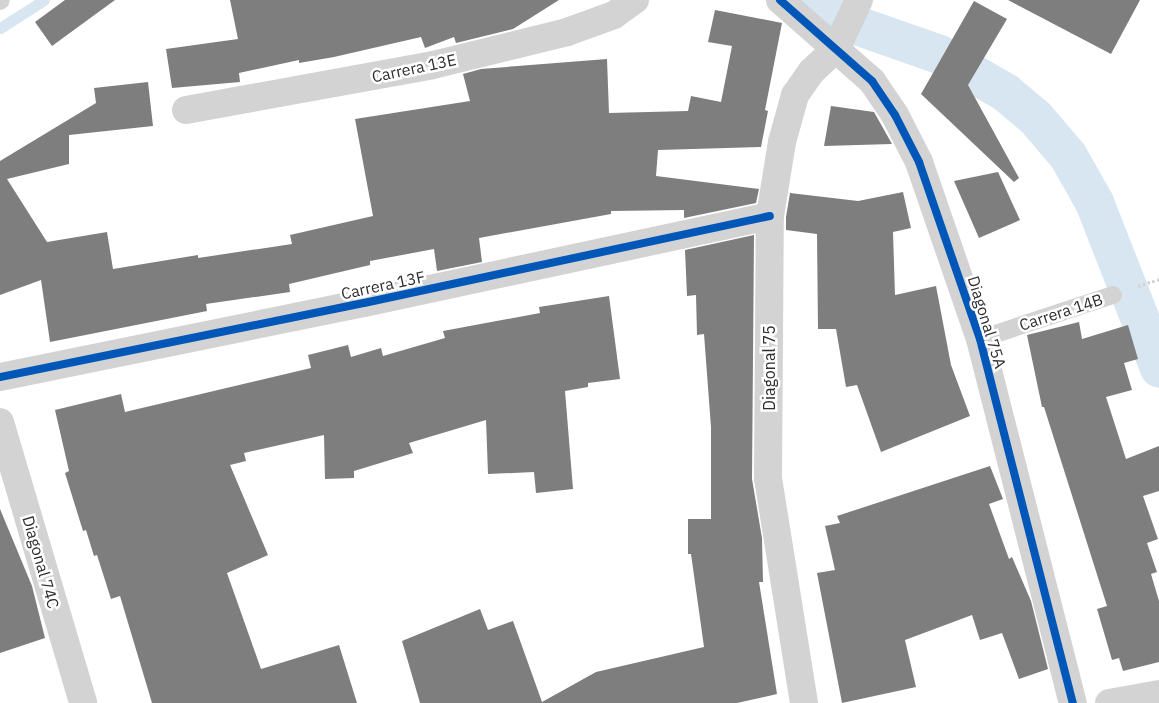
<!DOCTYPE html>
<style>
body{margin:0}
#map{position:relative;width:1159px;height:703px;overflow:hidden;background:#fff;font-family:"IBM Plex Sans",sans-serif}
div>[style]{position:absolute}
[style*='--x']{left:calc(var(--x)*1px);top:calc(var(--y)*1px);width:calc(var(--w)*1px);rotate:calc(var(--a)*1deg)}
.stream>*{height:11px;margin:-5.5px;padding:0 5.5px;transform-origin:5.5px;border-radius:5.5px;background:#d8e6f1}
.canal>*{height:39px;margin:-19.5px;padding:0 19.5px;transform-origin:19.5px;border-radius:19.5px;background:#d8e6f1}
.building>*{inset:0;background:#7e7e7e}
.path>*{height:3px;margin-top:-1.5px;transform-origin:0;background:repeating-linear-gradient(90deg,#d3d3d3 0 2.5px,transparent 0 5px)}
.service>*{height:18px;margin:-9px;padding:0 9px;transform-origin:9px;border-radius:9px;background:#d3d3d3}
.minor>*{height:28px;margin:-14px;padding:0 14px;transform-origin:14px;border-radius:14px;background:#d3d3d3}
.cycleway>*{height:8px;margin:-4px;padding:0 4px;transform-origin:4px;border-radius:4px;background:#0057b8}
span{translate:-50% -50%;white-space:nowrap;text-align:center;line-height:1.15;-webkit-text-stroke:5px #fff;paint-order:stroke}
.street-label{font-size:16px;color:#2e2e2e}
</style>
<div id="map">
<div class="stream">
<i style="--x:0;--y:28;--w:52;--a:-32.5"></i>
</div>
<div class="canal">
<i style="--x:804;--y:0;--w:22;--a:36"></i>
<i style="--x:822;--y:13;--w:124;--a:19.3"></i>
<i style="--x:939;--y:54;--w:76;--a:29.9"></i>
<i style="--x:1005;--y:92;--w:39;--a:40"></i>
<i style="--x:1035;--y:117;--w:51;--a:49.8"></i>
<i style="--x:1068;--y:156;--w:53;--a:60.5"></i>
<i style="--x:1094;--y:202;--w:178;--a:68.6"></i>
</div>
<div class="building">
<i style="clip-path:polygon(65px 0,115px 0,52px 46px,35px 22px)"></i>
<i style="clip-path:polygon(230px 0,559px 0,513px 29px,456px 43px,454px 37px,425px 48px,421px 37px,334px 57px,299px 63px,299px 60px,239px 73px,240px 82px,172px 88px,166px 49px,238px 39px)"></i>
<i style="clip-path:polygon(1008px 0,1140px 0,1111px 54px)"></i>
<i style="clip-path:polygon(974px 1px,1007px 19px,968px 85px,1019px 178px,1014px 182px,921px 94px)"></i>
<i style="clip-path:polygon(715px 10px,782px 23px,765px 110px,768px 111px,761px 147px,658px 150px,656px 176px,759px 189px,756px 203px,684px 218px,684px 210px,611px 211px,611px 214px,479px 238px,482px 262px,437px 271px,434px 249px,370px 261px,370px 265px,289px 284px,290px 292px,206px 304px,207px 311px,50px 342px,41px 280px,0 295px,0 161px,96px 103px,94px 88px,148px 82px,153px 126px,69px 135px,69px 164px,7px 179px,47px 242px,107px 232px,113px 269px,198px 255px,198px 258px,292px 244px,290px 235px,373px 216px,355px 119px,470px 101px,463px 74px,481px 69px,607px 59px,609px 113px,688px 111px,691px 96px,721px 102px,732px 46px,708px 42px)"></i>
<i style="clip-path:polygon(831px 106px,874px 112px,892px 144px,824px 146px)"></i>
<i style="clip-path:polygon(998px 172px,1020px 220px,979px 238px,954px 181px)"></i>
<i style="clip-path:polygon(903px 192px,911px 228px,893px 232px,895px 295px,936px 286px,951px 365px,970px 416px,881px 452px,857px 385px,846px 387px,836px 329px,818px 329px,817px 234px,786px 230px,786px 217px,790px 193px,858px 201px)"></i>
<i style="clip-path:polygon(754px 235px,752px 479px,762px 538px,763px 582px,759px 582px,777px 694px,737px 703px,420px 703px,402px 641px,480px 609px,488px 630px,513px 621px,542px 702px,596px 672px,704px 647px,691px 554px,688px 554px,688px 519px,711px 519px,711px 427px,704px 334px,697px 335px,696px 295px,687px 296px,685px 250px)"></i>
<i style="clip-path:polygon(609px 296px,620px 379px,588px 383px,588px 387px,565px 391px,573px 489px,536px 493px,534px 472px,488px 474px,486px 420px,409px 443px,413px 453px,354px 471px,354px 478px,325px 479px,324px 435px,244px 453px,246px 461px,230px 465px,268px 555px,227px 573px,261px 669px,339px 645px,357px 703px,152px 703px,120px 596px,111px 599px,97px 555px,94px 556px,86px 530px,83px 531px,65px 473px,69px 471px,55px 410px,121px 394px,125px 412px,311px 368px,308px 355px,348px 345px,351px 357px,381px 348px,383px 356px,445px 338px,443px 331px,540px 313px,539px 307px)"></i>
<i style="clip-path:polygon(1079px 322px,1082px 339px,1128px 325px,1138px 359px,1124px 363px,1132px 390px,1106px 397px,1126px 459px,1159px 446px,1159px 491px,1143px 496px,1158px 539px,1147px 543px,1157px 572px,1151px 574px,1159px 601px,1159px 662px,1123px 671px,1119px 658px,1112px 660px,1097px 609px,1107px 606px,1044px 407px,1042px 407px,1027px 335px)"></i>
<i style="clip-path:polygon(990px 466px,1003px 499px,989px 504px,1009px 559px,1012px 557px,1031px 601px,1048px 669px,1019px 679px,1002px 633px,980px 640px,972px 615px,905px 640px,916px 687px,842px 703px,817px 573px,835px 570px,825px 526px,840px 523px,837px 516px)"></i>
<i style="clip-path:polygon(0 509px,32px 586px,45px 638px,0 653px)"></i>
</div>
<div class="path">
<i style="--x:1138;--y:286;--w:22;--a:-18"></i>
</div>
<div class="service">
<i style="--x:0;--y:1;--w:1;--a:-45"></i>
<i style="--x:980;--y:339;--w:140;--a:-18.3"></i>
</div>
<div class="minor">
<i style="--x:780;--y:0;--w:123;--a:41.4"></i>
<i style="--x:872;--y:81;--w:41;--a:55.9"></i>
<i style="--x:895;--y:115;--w:53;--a:62.9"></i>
<i style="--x:919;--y:162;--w:187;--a:71"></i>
<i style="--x:980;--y:339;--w:376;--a:75.7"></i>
<i style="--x:186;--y:110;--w:251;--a:-10.3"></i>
<i style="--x:433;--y:65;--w:138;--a:-13.8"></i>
<i style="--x:567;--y:32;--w:50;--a:-19.9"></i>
<i style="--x:614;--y:15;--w:26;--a:-36"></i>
<i style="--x:0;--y:377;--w:371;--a:-11.5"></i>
<i style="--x:364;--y:303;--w:415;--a:-12.1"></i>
<i style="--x:0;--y:422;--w:293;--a:73.5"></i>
<i style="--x:804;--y:703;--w:227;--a:-99.1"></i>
<i style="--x:768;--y:479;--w:263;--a:-89.6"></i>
<i style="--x:770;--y:216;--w:75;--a:-80.8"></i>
<i style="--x:782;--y:142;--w:49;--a:-74.5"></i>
<i style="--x:795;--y:95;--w:29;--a:-55"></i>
<i style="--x:812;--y:71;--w:33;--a:-43"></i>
<i style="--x:836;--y:49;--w:54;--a:-64.9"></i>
<i style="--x:1109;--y:703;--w:51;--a:-10.2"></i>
</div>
<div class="cycleway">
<i style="--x:780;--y:0;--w:123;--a:41.4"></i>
<i style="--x:872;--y:81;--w:41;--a:55.9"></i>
<i style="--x:895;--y:115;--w:53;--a:62.9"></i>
<i style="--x:919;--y:162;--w:187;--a:71"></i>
<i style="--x:980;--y:339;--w:376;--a:75.7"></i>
<i style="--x:0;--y:377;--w:371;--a:-11.5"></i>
<i style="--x:364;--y:303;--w:415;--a:-12.1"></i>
</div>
<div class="street-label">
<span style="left:414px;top:68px;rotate:-12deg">Carrera 13E</span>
<span style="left:383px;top:285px;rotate:-12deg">Carrera 13F</span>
<span style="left:1061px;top:312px;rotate:-18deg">Carrera 14B</span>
<span style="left:987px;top:322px;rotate:73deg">Diagonal 75A</span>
<span style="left:769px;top:368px;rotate:-90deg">Diagonal 75</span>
<span style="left:41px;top:562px;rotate:74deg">Diagonal 74C</span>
</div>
</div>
